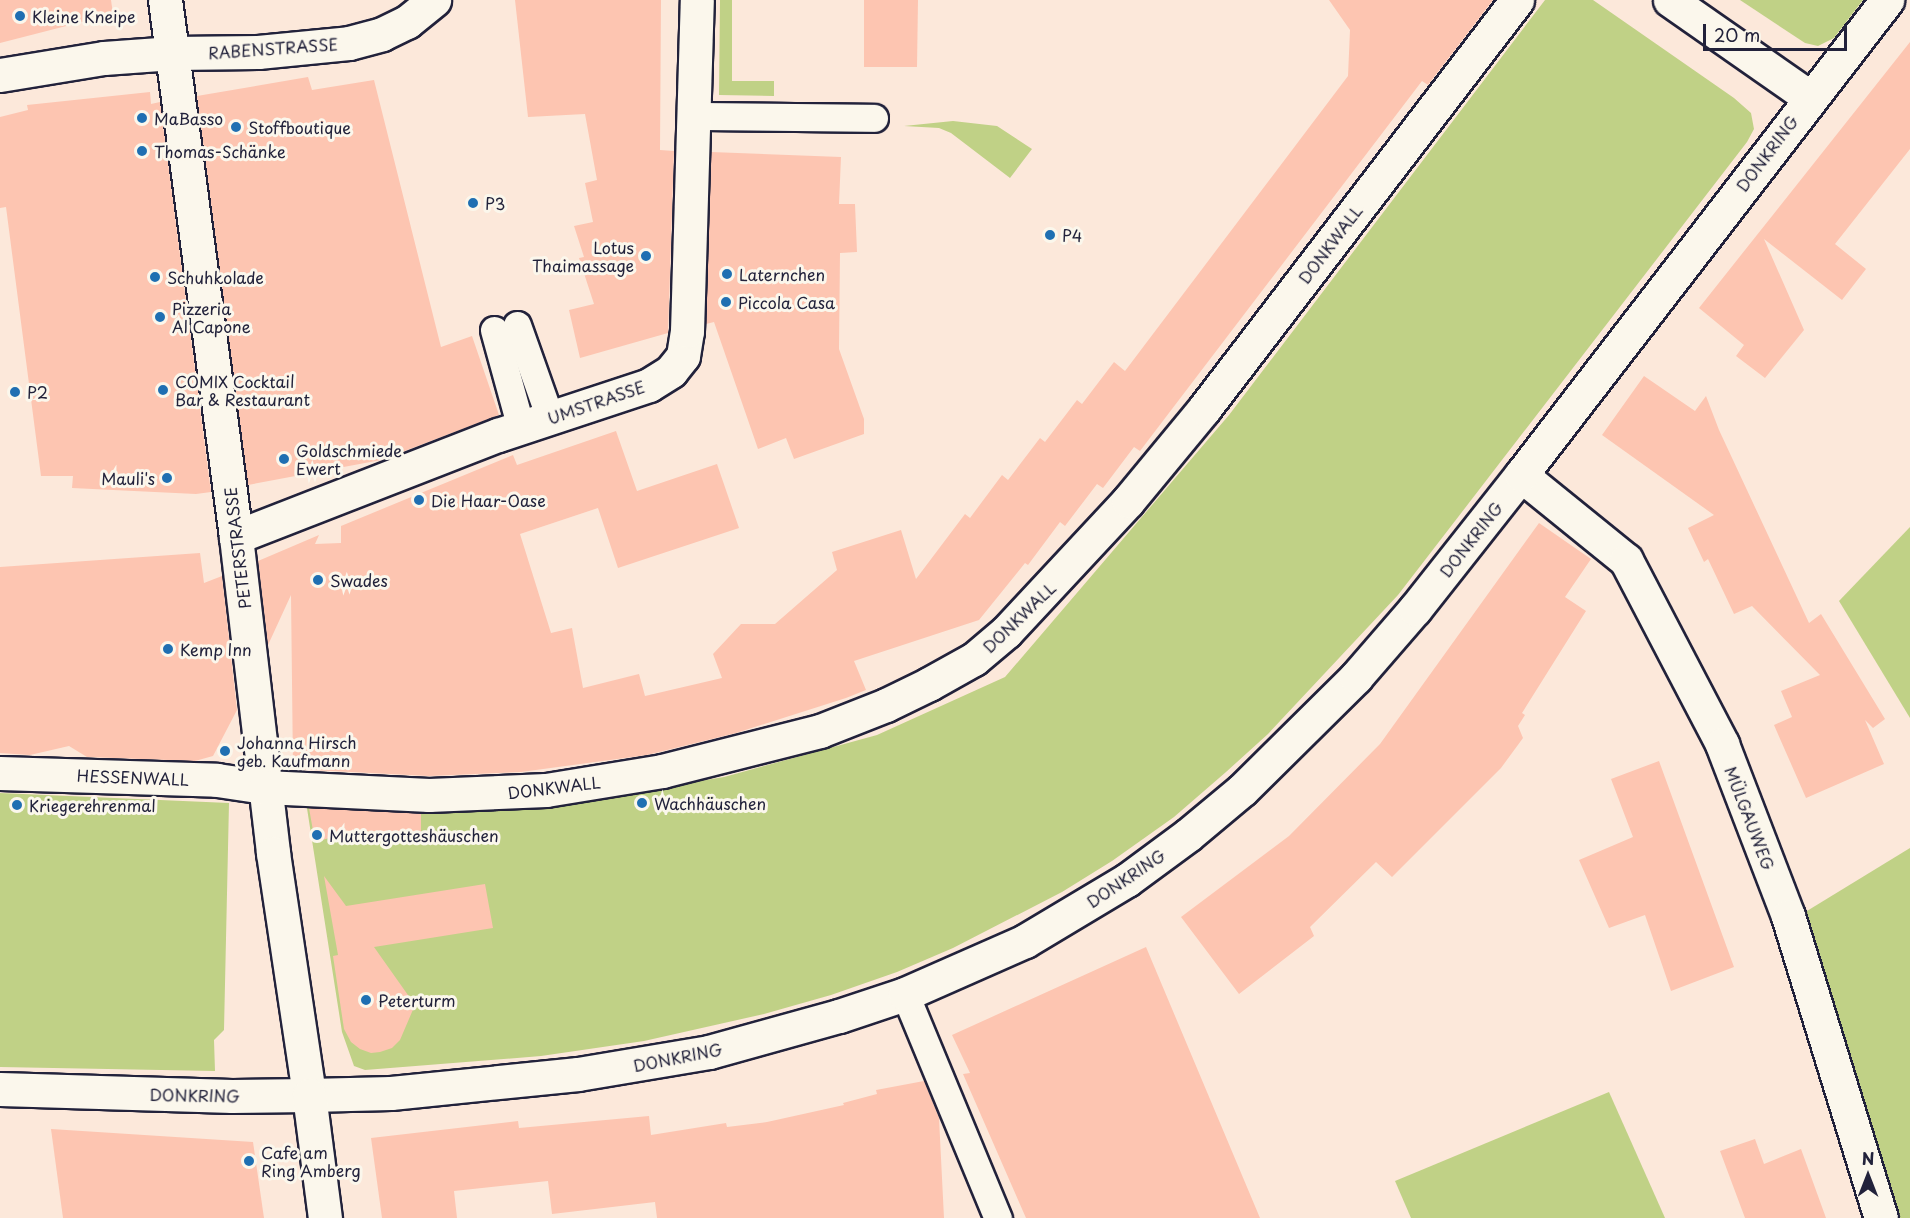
<!DOCTYPE html>
<meta charset="utf-8">
<style>
body{margin:0}
#map{position:relative;width:1910px;height:1218px;overflow:hidden;background:#fce8da;font-family:"Playpen Sans",sans-serif}
div>[style]{position:absolute}
[style*='--x']{left:calc(var(--x)*1px);top:calc(var(--y)*1px);width:calc(var(--w)*1px);rotate:calc(var(--a)*1deg)}
.green>*{inset:0;background:#c0d186}
.building>*{inset:0;background:#fdc5b1}
.roads{filter:drop-shadow(2px 0 #22223b) drop-shadow(-2px 0 #22223b) drop-shadow(0 2px #22223b) drop-shadow(0 -2px #22223b)}
.service>*{height:27px;margin:-13.5px;padding:0 13.5px;transform-origin:13.5px;border-radius:13.5px;background:#fbf7ec}
.pedestrian>*{height:33px;margin:-16.5px;padding:0 16.5px;transform-origin:16.5px;border-radius:16.5px;background:#fbf7ec}
.minor>*{height:33px;margin:-16.5px;padding:0 16.5px;transform-origin:16.5px;border-radius:16.5px;background:#fbf7ec}
.secondary>*{height:33px;margin:-16.5px;padding:0 16.5px;transform-origin:16.5px;border-radius:16.5px;background:#fbf7ec}
.dots>*{width:16px;height:16px;translate:-50% -50%;box-sizing:border-box;border:3px solid #fbf7ec;border-radius:50%}
span{translate:-50% -50%;white-space:nowrap;text-align:center;line-height:1.15;-webkit-text-stroke:6px #fbf7ec;paint-order:stroke}
.poi-label{font-size:16px;color:#22223b}
.left{translate:0 -50%;text-align:left}
.right{translate:-100% -50%;text-align:right}
.street-label{font-size:16px;color:#22223b}
.north{position:absolute;left:1838px;top:1146px;width:60px;height:60px;-webkit-text-stroke:4px #fbf7ec;paint-order:stroke;rotate:0deg;font-size:16px;font-weight:700;line-height:24px;text-align:center;color:#22223b}
.north::after{content:'';display:block;margin:auto;width:21px;height:27px;background:#22223b;clip-path:polygon(50% 0,100% 100%,50% 72%,0 100%)}
.scale{position:absolute;left:1703px;top:24px;width:144px;height:27px;box-sizing:border-box;border:3px solid #22223b;border-top:0;padding-left:8px;font-size:18px;line-height:21px;white-space:nowrap;color:#22223b;-webkit-text-stroke:4px #fbf7ec;paint-order:stroke}
</style>
<div id="map">
<div class="green">
<i style="clip-path:polygon(720px 0,732px 0,732px 81px,774px 81px,774px 96px,719px 95px)"></i>
<i style="clip-path:polygon(1545px 0,1593px 0,1734px 98px,1751px 113px,1754px 129px,1747px 142px,1398px 595px,1268px 734px,1226px 772px,1174px 817px,1112px 861px,1062px 892px,953px 948px,897px 972px,831px 995px,764px 1014px,644px 1041px,541px 1056px,365px 1070px,354px 1066px,342px 1032px,306px 802px,553px 805px,724px 777px,877px 735px,1005px 677px,1229px 415px)"></i>
<i style="clip-path:polygon(1740px 0,1863px 0,1834px 38px,1818px 46px,1805px 43px)"></i>
<i style="clip-path:polygon(953px 121px,997px 126px,1032px 149px,1010px 178px,951px 133px,939px 128px,904px 126px)"></i>
<i style="clip-path:polygon(1910px 527px,1910px 718px,1839px 601px)"></i>
<i style="clip-path:polygon(0 793px,229px 803px,224px 1030px,214px 1040px,215px 1071px,0 1067px)"></i>
<i style="clip-path:polygon(1910px 848px,1910px 1218px,1895px 1218px,1802px 914px)"></i>
<i style="clip-path:polygon(1609px 1092px,1665px 1218px,1411px 1218px,1395px 1181px)"></i>
</div>
<div class="building">
<i style="clip-path:polygon(0 0,111px 0,113px 14px,0 43px)"></i>
<i style="clip-path:polygon(515px 0,661px 0,660px 150px,674px 151px,668px 333px,580px 358px,569px 310px,594px 304px,579px 258px,584px 257px,574px 226px,593px 222px,585px 183px,597px 180px,585px 114px,528px 117px)"></i>
<i style="clip-path:polygon(864px 0,918px 0,917px 67px,864px 67px)"></i>
<i style="clip-path:polygon(1329px 0,1493px 0,1428px 85px,1422px 81px,1140px 451px,1134px 447px,1103px 488px,1097px 484px,1065px 526px,1060px 522px,1028px 565px,1025px 563px,979px 620px,854px 661px,866px 690px,846px 698px,736px 733px,647px 755px,521px 772px,429px 776px,293px 769px,291px 595px,268px 645px,258px 561px,319px 535px,315px 544px,341px 543px,341px 526px,513px 455px,517px 465px,616px 431px,637px 491px,717px 464px,739px 528px,618px 568px,598px 508px,520px 534px,551px 633px,572px 628px,583px 688px,639px 674px,645px 696px,722px 678px,713px 654px,741px 624px,775px 624px,837px 570px,832px 552px,901px 530px,916px 579px,965px 514px,970px 518px,1002px 475px,1008px 480px,1040px 438px,1045px 442px,1077px 400px,1082px 404px,1114px 362px,1125px 371px,1348px 76px,1350px 30px)"></i>
<i style="clip-path:polygon(1910px 42px,1910px 149px,1835px 244px,1866px 269px,1842px 300px,1764px 239px,1804px 330px,1765px 378px,1736px 356px,1744px 345px,1699px 308px)"></i>
<i style="clip-path:polygon(308px 77px,312px 90px,374px 80px,441px 347px,472px 336px,499px 415px,381px 460px,248px 485px,197px 96px)"></i>
<i style="clip-path:polygon(150px 92px,151px 104px,160px 102px,211px 492px,196px 494px,72px 488px,73px 476px,41px 476px,6px 207px,0 208px,0 117px,28px 110px,27px 105px)"></i>
<i style="clip-path:polygon(711px 152px,841px 157px,839px 204px,855px 204px,857px 252px,840px 253px,839px 349px,864px 419px,864px 434px,794px 459px,786px 438px,758px 449px,714px 322px,706px 324px)"></i>
<i style="clip-path:polygon(1644px 376px,1695px 411px,1706px 396px,1719px 430px,1809px 623px,1821px 614px,1885px 719px,1873px 728px,1865px 720px,1884px 764px,1806px 798px,1774px 725px,1792px 717px,1781px 691px,1820px 675px,1752px 606px,1734px 614px,1708px 559px,1704px 562px,1688px 528px,1714px 515px,1602px 435px)"></i>
<i style="clip-path:polygon(1539px 523px,1591px 559px,1565px 597px,1586px 611px,1522px 713px,1525px 715px,1518px 726px,1523px 738px,1501px 768px,1392px 877px,1376px 862px,1310px 927px,1314px 936px,1239px 994px,1181px 917px,1289px 836px,1380px 744px)"></i>
<i style="clip-path:polygon(200px 553px,204px 583px,222px 576px,237px 710px,213px 756px,195px 761px,87px 757px,69px 746px,30px 755px,0 753px,0 567px)"></i>
<i style="clip-path:polygon(1659px 761px,1734px 967px,1671px 991px,1645px 915px,1609px 928px,1579px 860px,1633px 837px,1611px 779px)"></i>
<i style="clip-path:polygon(309px 808px,421px 813px,421px 833px,354px 831px,315px 842px)"></i>
<i style="clip-path:polygon(324px 876px,346px 906px,485px 884px,493px 928px,374px 947px,415px 1005px,400px 1040px,392px 1048px,380px 1052px,371px 1053px,360px 1049px,351px 1042px,344px 1029px,333px 956px,338px 955px)"></i>
<i style="clip-path:polygon(1146px 947px,1260px 1218px,1026px 1218px,963px 1074px,970px 1073px,952px 1035px)"></i>
<i style="clip-path:polygon(924px 1081px,939px 1118px,944px 1218px,657px 1218px,655px 1202px,552px 1214px,548px 1181px,454px 1191px,457px 1218px,382px 1218px,371px 1138px,518px 1121px,519px 1128px,649px 1116px,651px 1135px,726px 1123px,727px 1127px,767px 1122px,844px 1105px,843px 1103px,877px 1094px,876px 1090px)"></i>
<i style="clip-path:polygon(51px 1129px,253px 1142px,264px 1218px,63px 1218px)"></i>
<i style="clip-path:polygon(1755px 1139px,1764px 1164px,1801px 1149px,1826px 1218px,1745px 1218px,1720px 1151px)"></i>
</div>
<div class="roads">
<div class="service">
<i style="--x:693;--y:116;--w:181;--a:0.6"></i>
<i style="--x:517;--y:325;--w:99;--a:70.5"></i>
<i style="--x:494;--y:330;--w:102;--a:74.6"></i>
<i style="--x:905;--y:994;--w:243;--a:67.5"></i>
</div>
<div class="pedestrian">
<i style="--x:165;--y:0;--w:542;--a:82.47"></i>
<i style="--x:236;--y:537;--w:318;--a:83.3"></i>
<i style="--x:273;--y:853;--w:245;--a:81.5"></i>
<i style="--x:236;--y:537;--w:281;--a:-21.3"></i>
<i style="--x:0;--y:773;--w:217;--a:1.8"></i>
<i style="--x:217;--y:780;--w:49;--a:8.3"></i>
<i style="--x:265;--y:787;--w:164;--a:2.8"></i>
<i style="--x:429;--y:795;--w:117;--a:-2.4"></i>
<i style="--x:546;--y:790;--w:118;--a:-9.3"></i>
<i style="--x:662;--y:771;--w:163;--a:-14.2"></i>
<i style="--x:820;--y:731;--w:71;--a:-21.5"></i>
<i style="--x:886;--y:705;--w:48;--a:-26"></i>
<i style="--x:929;--y:684;--w:51;--a:-29.1"></i>
<i style="--x:974;--y:659;--w:42;--a:-40.2"></i>
<i style="--x:1006;--y:632;--w:179;--a:-47"></i>
<i style="--x:1128;--y:501;--w:119;--a:-50.4"></i>
<i style="--x:1204;--y:409;--w:515;--a:-52.57"></i>
</div>
<div class="minor">
<i style="--x:1670;--y:0;--w:169;--a:34.9"></i>
<i style="--x:0;--y:75;--w:105;--a:-9.3"></i>
<i style="--x:104;--y:58;--w:69;--a:-4.1"></i>
<i style="--x:173;--y:53;--w:85;--a:-0.7"></i>
<i style="--x:258;--y:52;--w:91;--a:-5.6"></i>
<i style="--x:349;--y:43;--w:34;--a:-15"></i>
<i style="--x:382;--y:34;--w:28;--a:-26"></i>
<i style="--x:407;--y:22;--w:35;--a:-39"></i>
<i style="--x:498;--y:435;--w:159;--a:-18.3"></i>
<i style="--x:649;--y:385;--w:26;--a:-32"></i>
<i style="--x:671;--y:371;--w:19;--a:-51"></i>
<i style="--x:683;--y:356;--w:25;--a:-81"></i>
<i style="--x:687;--y:331;--w:331;--a:-88.3"></i>
<i style="--x:1521;--y:475;--w:135;--a:39"></i>
<i style="--x:1626;--y:560;--w:208;--a:62.4"></i>
<i style="--x:1722;--y:744;--w:184;--a:69"></i>
<i style="--x:1788;--y:916;--w:316;--a:72.9"></i>
</div>
<div class="secondary">
<i style="--x:0;--y:1089;--w:232;--a:1.7"></i>
<i style="--x:232;--y:1096;--w:77;--a:-0.7"></i>
<i style="--x:309;--y:1095;--w:82;--a:-1.4"></i>
<i style="--x:391;--y:1093;--w:188;--a:-5.8"></i>
<i style="--x:578;--y:1074;--w:133;--a:-9.5"></i>
<i style="--x:709;--y:1052;--w:135;--a:-15.5"></i>
<i style="--x:839;--y:1016;--w:70;--a:-18.4"></i>
<i style="--x:905;--y:994;--w:131;--a:-23.8"></i>
<i style="--x:1025;--y:941;--w:119;--a:-30.9"></i>
<i style="--x:1127;--y:880;--w:76;--a:-36.4"></i>
<i style="--x:1188;--y:835;--w:70;--a:-39.8"></i>
<i style="--x:1242;--y:790;--w:161;--a:-44.7"></i>
<i style="--x:1356;--y:677;--w:90;--a:-49.1"></i>
<i style="--x:1415;--y:609;--w:171;--a:-51.7"></i>
<i style="--x:1521;--y:475;--w:600;--a:-52.38"></i>
<i style="--x:309;--y:1095;--w:124;--a:82.6"></i>
</div>
</div>
<div class="dots">
<i style="left:20px;top:16px;background:#1f6fb2"></i>
<i style="left:142px;top:118px;background:#1f6fb2"></i>
<i style="left:236px;top:127px;background:#1f6fb2"></i>
<i style="left:142px;top:151px;background:#1f6fb2"></i>
<i style="left:473px;top:203px;background:#1f6fb2"></i>
<i style="left:1050px;top:235px;background:#1f6fb2"></i>
<i style="left:646px;top:256px;background:#1f6fb2"></i>
<i style="left:727px;top:274px;background:#1f6fb2"></i>
<i style="left:155px;top:277px;background:#1f6fb2"></i>
<i style="left:726px;top:302px;background:#1f6fb2"></i>
<i style="left:160px;top:317px;background:#1f6fb2"></i>
<i style="left:163px;top:390px;background:#1f6fb2"></i>
<i style="left:15px;top:392px;background:#1f6fb2"></i>
<i style="left:284px;top:459px;background:#1f6fb2"></i>
<i style="left:167px;top:478px;background:#1f6fb2"></i>
<i style="left:419px;top:500px;background:#1f6fb2"></i>
<i style="left:318px;top:580px;background:#1f6fb2"></i>
<i style="left:168px;top:649px;background:#1f6fb2"></i>
<i style="left:225px;top:751px;background:#1f6fb2"></i>
<i style="left:642px;top:803px;background:#1f6fb2"></i>
<i style="left:17px;top:805px;background:#1f6fb2"></i>
<i style="left:317px;top:835px;background:#1f6fb2"></i>
<i style="left:366px;top:1000px;background:#1f6fb2"></i>
<i style="left:249px;top:1161px;background:#1f6fb2"></i>
</div>
<div class="poi-label">
<span class="left" style="left:32px;top:16px">Kleine Kneipe</span>
<span class="left" style="left:154px;top:118px">MaBasso</span>
<span class="left" style="left:248px;top:127px">Stoffboutique</span>
<span class="left" style="left:154px;top:151px">Thomas-Schänke</span>
<span class="left" style="left:485px;top:203px">P3</span>
<span class="left" style="left:1062px;top:235px">P4</span>
<span class="right" style="left:634px;top:256px">Lotus<br>Thaimassage</span>
<span class="left" style="left:739px;top:274px">Laternchen</span>
<span class="left" style="left:167px;top:277px">Schuhkolade</span>
<span class="left" style="left:738px;top:302px">Piccola Casa</span>
<span class="left" style="left:172px;top:317px">Pizzeria<br>Al Capone</span>
<span class="left" style="left:175px;top:390px">COMIX Cocktail<br>Bar &amp; Restaurant</span>
<span class="left" style="left:27px;top:392px">P2</span>
<span class="left" style="left:296px;top:459px">Goldschmiede<br>Ewert</span>
<span class="right" style="left:155px;top:478px">Mauli's</span>
<span class="left" style="left:431px;top:500px">Die Haar-Oase</span>
<span class="left" style="left:330px;top:580px">Swades</span>
<span class="left" style="left:180px;top:649px">Kemp Inn</span>
<span class="left" style="left:237px;top:751px">Johanna Hirsch<br>geb. Kaufmann</span>
<span class="left" style="left:654px;top:803px">Wachhäuschen</span>
<span class="left" style="left:29px;top:805px">Kriegerehrenmal</span>
<span class="left" style="left:329px;top:835px">Muttergotteshäuschen</span>
<span class="left" style="left:378px;top:1000px">Peterturm</span>
<span class="left" style="left:261px;top:1161px">Cafe am<br>Ring Amberg</span>
</div>
<div class="street-label">
<span style="left:273px;top:48px;rotate:-4deg">RABENSTRASSE</span>
<span style="left:1767px;top:153px;rotate:-53deg">DONKRING</span>
<span style="left:1330px;top:244px;rotate:-53deg">DONKWALL</span>
<span style="left:596px;top:402px;rotate:-19deg">UMSTRASSE</span>
<span style="left:1471px;top:539px;rotate:-52deg">DONKRING</span>
<span style="left:237px;top:548px;rotate:-97deg">PETERSTRASSE</span>
<span style="left:1019px;top:617px;rotate:-44deg">DONKWALL</span>
<span style="left:133px;top:777px;rotate:2deg">HESSENWALL</span>
<span style="left:554px;top:787px;rotate:-7deg">DONKWALL</span>
<span style="left:1750px;top:818px;rotate:69deg">MÜLGAUWEG</span>
<span style="left:1126px;top:878px;rotate:-34deg">DONKRING</span>
<span style="left:678px;top:1057px;rotate:-11deg">DONKRING</span>
<span style="left:195px;top:1095px;rotate:1deg">DONKRING</span>
</div>
<div class="north">N</div>
<div class="scale">20 m</div>
</div>
